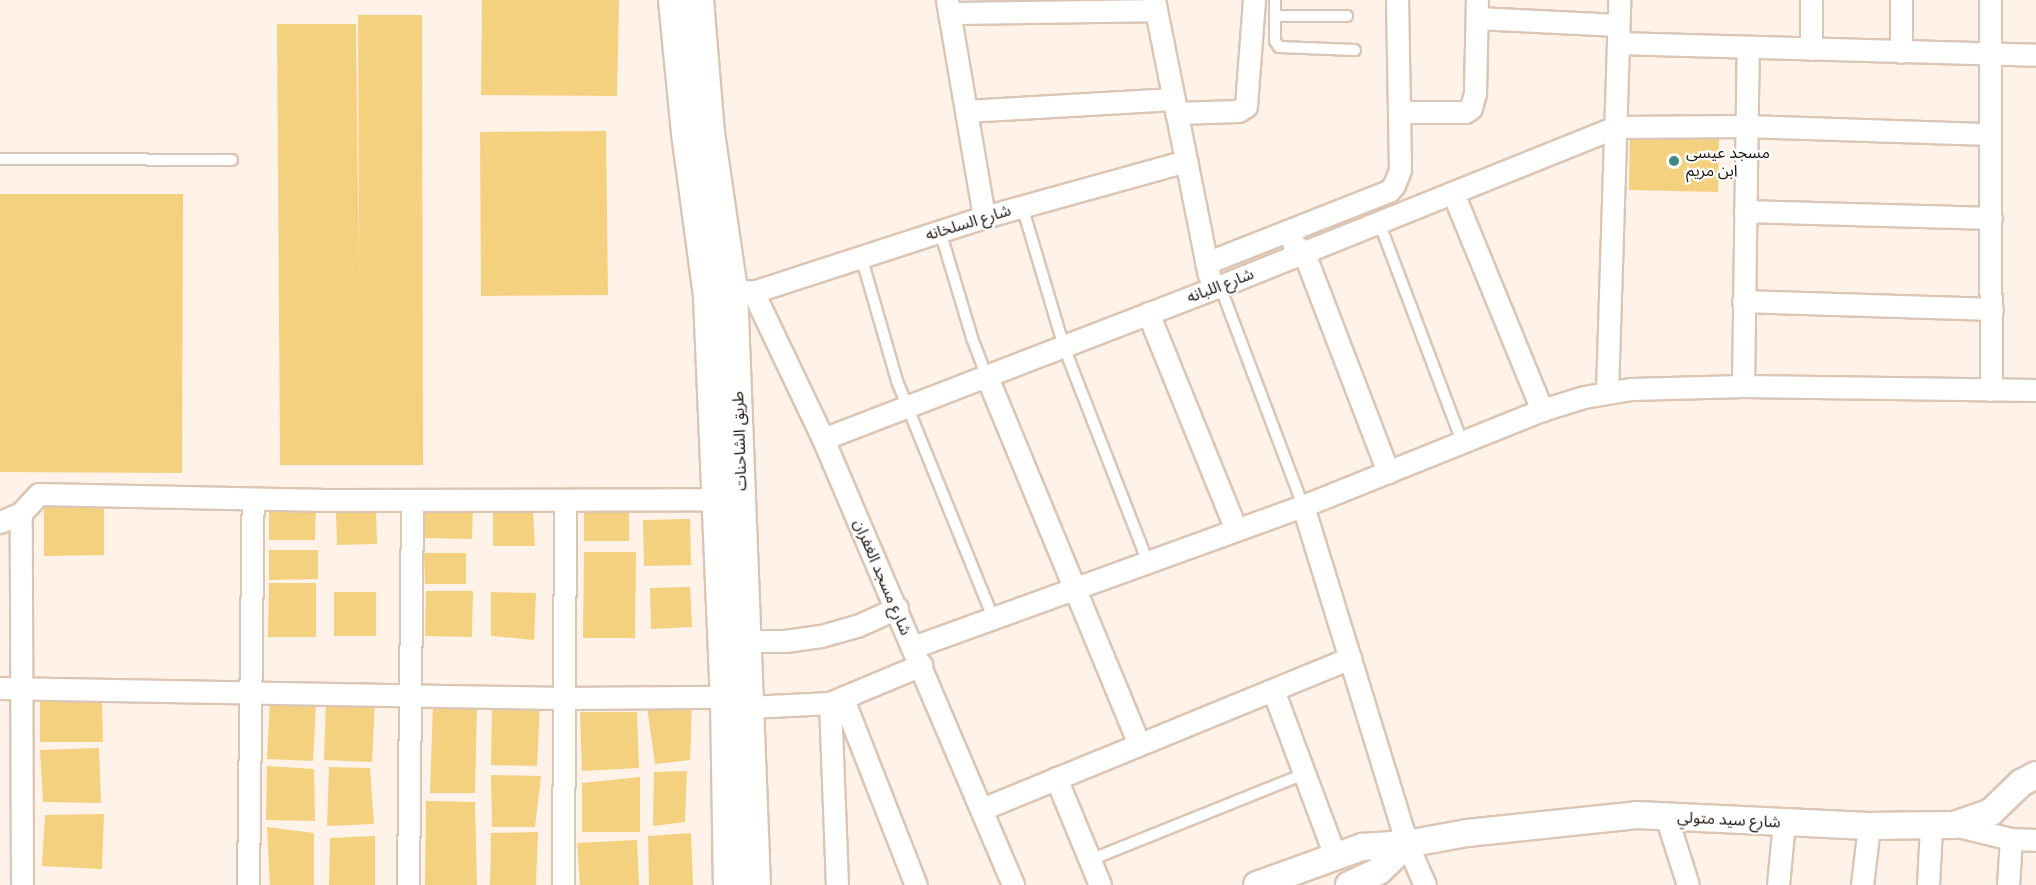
<!DOCTYPE html>
<meta charset="utf-8">
<style>
body{margin:0}
#map{position:relative;width:2036px;height:885px;overflow:hidden;background:#fff2e8;font-family:"IBM Plex Sans","Noto Sans Arabic",sans-serif}
div>[style]{position:absolute}
[style*='--x']{left:calc(var(--x)*1px);top:calc(var(--y)*1px);width:calc(var(--w)*1px);rotate:calc(var(--a)*1deg)}
.building>*{inset:0;background:#f4d17f}
.roads{filter:drop-shadow(2px 0 #dbc6b6) drop-shadow(-2px 0 #dbc6b6) drop-shadow(0 2px #dbc6b6) drop-shadow(0 -2px #dbc6b6)}
.service>*{height:10px;margin:-5px;padding:0 5px;transform-origin:5px;border-radius:5px;background:#fff}
.minor>*{height:21px;margin:-10.5px;padding:0 10.5px;transform-origin:10.5px;border-radius:10.5px;background:#fff}
.tertiary>*{height:26px;margin:-13px;padding:0 13px;transform-origin:13px;border-radius:13px;background:#fff}
.secondary>*{height:30px;margin:-15px;padding:0 15px;transform-origin:15px;border-radius:15px;background:#fff}
.dots>*{width:16px;height:16px;translate:-50% -50%;box-sizing:border-box;border:3px solid #fff;border-radius:50%}
span{translate:-50% -50%;white-space:nowrap;text-align:center;line-height:1.15;-webkit-text-stroke:4.5px #fff;paint-order:stroke}
.poi-label{font-size:16px;color:#1c140f}
.left{translate:0 -50%;text-align:left}
.street-label{font-size:16px;color:#1c140f}
</style>
<div id="map">
<div class="building">
<i style="clip-path:polygon(482px 0,619px 0,617px 96px,481px 95px)"></i>
<i style="clip-path:polygon(358px 15px,422px 15px,423px 465px,280px 465px,277px 24px,356px 24px,359px 281px)"></i>
<i style="clip-path:polygon(1630px 130px,1719px 131px,1718px 192px,1629px 190px)"></i>
<i style="clip-path:polygon(606px 131px,608px 295px,481px 296px,480px 132px)"></i>
<i style="clip-path:polygon(0 194px,183px 194px,182px 473px,0 472px)"></i>
<i style="clip-path:polygon(104px 494px,104px 555px,44px 556px,44px 495px)"></i>
<i style="clip-path:polygon(269px 507px,316px 508px,315px 540px,269px 540px)"></i>
<i style="clip-path:polygon(424px 508px,473px 509px,472px 539px,424px 538px)"></i>
<i style="clip-path:polygon(336px 511px,376px 511px,377px 544px,337px 545px)"></i>
<i style="clip-path:polygon(533px 512px,535px 546px,493px 546px,493px 513px)"></i>
<i style="clip-path:polygon(584px 512px,629px 512px,629px 541px,584px 541px)"></i>
<i style="clip-path:polygon(690px 519px,691px 565px,644px 566px,643px 520px)"></i>
<i style="clip-path:polygon(269px 550px,318px 550px,318px 579px,269px 580px)"></i>
<i style="clip-path:polygon(584px 552px,636px 552px,635px 638px,583px 638px)"></i>
<i style="clip-path:polygon(424px 553px,466px 553px,466px 584px,425px 584px)"></i>
<i style="clip-path:polygon(269px 583px,316px 583px,316px 637px,268px 637px)"></i>
<i style="clip-path:polygon(690px 587px,692px 627px,651px 629px,650px 588px)"></i>
<i style="clip-path:polygon(426px 591px,473px 591px,472px 637px,425px 636px)"></i>
<i style="clip-path:polygon(334px 592px,376px 592px,376px 636px,334px 636px)"></i>
<i style="clip-path:polygon(491px 592px,536px 593px,534px 640px,491px 636px)"></i>
<i style="clip-path:polygon(102px 699px,103px 742px,40px 742px,40px 700px)"></i>
<i style="clip-path:polygon(270px 701px,316px 702px,313px 761px,267px 759px)"></i>
<i style="clip-path:polygon(326px 703px,375px 703px,372px 762px,324px 760px)"></i>
<i style="clip-path:polygon(433px 703px,477px 705px,475px 793px,430px 793px)"></i>
<i style="clip-path:polygon(492px 704px,540px 706px,537px 766px,491px 765px)"></i>
<i style="clip-path:polygon(692px 704px,690px 760px,655px 764px,647px 707px)"></i>
<i style="clip-path:polygon(580px 712px,637px 712px,639px 768px,582px 771px)"></i>
<i style="clip-path:polygon(99px 748px,101px 803px,43px 802px,40px 750px)"></i>
<i style="clip-path:polygon(267px 766px,314px 769px,315px 821px,266px 820px)"></i>
<i style="clip-path:polygon(329px 767px,370px 768px,374px 824px,327px 826px)"></i>
<i style="clip-path:polygon(687px 771px,685px 822px,653px 826px,654px 772px)"></i>
<i style="clip-path:polygon(491px 775px,541px 776px,535px 827px,492px 827px)"></i>
<i style="clip-path:polygon(640px 777px,640px 832px,582px 832px,582px 783px)"></i>
<i style="clip-path:polygon(426px 801px,475px 802px,477px 885px,425px 885px)"></i>
<i style="clip-path:polygon(104px 814px,102px 869px,42px 866px,45px 815px)"></i>
<i style="clip-path:polygon(267px 827px,314px 833px,314px 885px,270px 885px)"></i>
<i style="clip-path:polygon(538px 832px,536px 885px,490px 885px,491px 833px)"></i>
<i style="clip-path:polygon(691px 833px,693px 885px,649px 885px,648px 836px)"></i>
<i style="clip-path:polygon(375px 836px,375px 885px,329px 885px,330px 838px)"></i>
<i style="clip-path:polygon(637px 840px,639px 885px,580px 885px,577px 843px)"></i>
</div>
<div class="roads">
<div class="service">
<i style="--x:1275;--y:0;--w:41;--a:90"></i>
<i style="--x:1275;--y:41;--w:7;--a:56"></i>
<i style="--x:1279;--y:47;--w:76;--a:2.3"></i>
<i style="--x:1275;--y:16;--w:72;--a:0"></i>
<i style="--x:0;--y:159;--w:232;--a:0.2"></i>
<i style="--x:1022;--y:206;--w:147;--a:73.4"></i>
<i style="--x:1064;--y:347;--w:231;--a:68.7"></i>
<i style="--x:1379;--y:222;--w:235;--a:69.3"></i>
<i style="--x:940;--y:231;--w:112;--a:73.3"></i>
<i style="--x:972;--y:338;--w:42;--a:69"></i>
<i style="--x:861;--y:256;--w:130;--a:73.9"></i>
<i style="--x:897;--y:381;--w:256;--a:67.9"></i>
<i style="--x:1220;--y:286;--w:235;--a:69.3"></i>
<i style="--x:1090;--y:860;--w:233;--a:-21.9"></i>
</div>
<div class="minor">
<i style="--x:947;--y:0;--w:220;--a:80.3"></i>
<i style="--x:1154;--y:0;--w:281;--a:78.7"></i>
<i style="--x:1990;--y:0;--w:390;--a:89.9"></i>
<i style="--x:949;--y:13;--w:207;--a:-0.8"></i>
<i style="--x:1477;--y:18;--w:141;--a:2.8"></i>
<i style="--x:1618;--y:43;--w:418;--a:1.6"></i>
<i style="--x:1811;--y:49;--w:49;--a:-90"></i>
<i style="--x:1901;--y:52;--w:52;--a:-90"></i>
<i style="--x:966;--y:111;--w:208;--a:-3.3"></i>
<i style="--x:1399;--y:112;--w:66;--a:0"></i>
<i style="--x:1465;--y:112;--w:7;--a:-34"></i>
<i style="--x:1471;--y:108;--w:16;--a:-75"></i>
<i style="--x:1475;--y:93;--w:93;--a:-88.8"></i>
<i style="--x:1176;--y:113;--w:62;--a:-1.8"></i>
<i style="--x:1238;--y:111;--w:9;--a:-32"></i>
<i style="--x:1246;--y:106;--w:106;--a:-85.7"></i>
<i style="--x:1453;--y:193;--w:235;--a:67.7"></i>
<i style="--x:1745;--y:211;--w:246;--a:1.6"></i>
<i style="--x:1293;--y:243;--w:15;--a:42"></i>
<i style="--x:1304;--y:253;--w:235;--a:69"></i>
<i style="--x:1206;--y:263;--w:197;--a:-21.5"></i>
<i style="--x:1389;--y:191;--w:8;--a:-50"></i>
<i style="--x:1394;--y:185;--w:16;--a:-68"></i>
<i style="--x:1400;--y:170;--w:170;--a:-91"></i>
<i style="--x:732;--y:290;--w:21;--a:5"></i>
<i style="--x:753;--y:292;--w:163;--a:64.5"></i>
<i style="--x:823;--y:439;--w:485;--a:66.9"></i>
<i style="--x:753;--y:292;--w:243;--a:-18"></i>
<i style="--x:984;--y:217;--w:210;--a:-15.5"></i>
<i style="--x:1743;--y:301;--w:249;--a:1.8"></i>
<i style="--x:1148;--y:313;--w:234;--a:67.9"></i>
<i style="--x:987;--y:377;--w:397;--a:67.5"></i>
<i style="--x:1743;--y:386;--w:339;--a:-89.2"></i>
<i style="--x:1607;--y:392;--w:392;--a:-88.2"></i>
<i style="--x:823;--y:439;--w:425;--a:-21.1"></i>
<i style="--x:1220;--y:286;--w:426;--a:-21.9"></i>
<i style="--x:1615;--y:127;--w:130;--a:-0.4"></i>
<i style="--x:1745;--y:126;--w:245;--a:1.9"></i>
<i style="--x:1303;--y:506;--w:354;--a:72.9"></i>
<i style="--x:1407;--y:844;--w:45;--a:66.3"></i>
<i style="--x:0;--y:522;--w:23;--a:-23"></i>
<i style="--x:747;--y:641;--w:38;--a:0"></i>
<i style="--x:785;--y:641;--w:36;--a:-8"></i>
<i style="--x:821;--y:636;--w:37;--a:-16"></i>
<i style="--x:857;--y:626;--w:44;--a:-24.2"></i>
<i style="--x:913;--y:647;--w:415;--a:-19.9"></i>
<i style="--x:1303;--y:506;--w:258;--a:-21.9"></i>
<i style="--x:1542;--y:410;--w:44;--a:-17.2"></i>
<i style="--x:1584;--y:397;--w:48;--a:-9.7"></i>
<i style="--x:1631;--y:389;--w:112;--a:-1.5"></i>
<i style="--x:1743;--y:386;--w:293;--a:0.8"></i>
<i style="--x:0;--y:688;--w:563;--a:1.02"></i>
<i style="--x:563;--y:698;--w:163;--a:-0.4"></i>
<i style="--x:1273;--y:690;--w:177;--a:69.5"></i>
<i style="--x:843;--y:699;--w:200;--a:68.6"></i>
<i style="--x:830;--y:703;--w:182;--a:87.8"></i>
<i style="--x:749;--y:707;--w:81;--a:-2.8"></i>
<i style="--x:830;--y:703;--w:99;--a:-22.7"></i>
<i style="--x:1056;--y:778;--w:116;--a:67.6"></i>
<i style="--x:982;--y:809;--w:398;--a:-22.3"></i>
<i style="--x:1666;--y:816;--w:72;--a:72.3"></i>
<i style="--x:1954;--y:825;--w:59;--a:13.8"></i>
<i style="--x:2011;--y:839;--w:25;--a:2"></i>
<i style="--x:22;--y:885;--w:372;--a:-90.2"></i>
<i style="--x:21;--y:513;--w:26;--a:-47"></i>
<i style="--x:39;--y:494;--w:288;--a:1.2"></i>
<i style="--x:327;--y:500;--w:391;--a:-0.1"></i>
<i style="--x:248;--y:885;--w:386;--a:-89.3"></i>
<i style="--x:408;--y:885;--w:385;--a:-89.4"></i>
<i style="--x:563;--y:885;--w:384;--a:-89.7"></i>
<i style="--x:1778;--y:885;--w:63;--a:-84.6"></i>
<i style="--x:1862;--y:885;--w:59;--a:-83.2"></i>
<i style="--x:1928;--y:885;--w:58;--a:-87"></i>
<i style="--x:2008;--y:885;--w:46;--a:-86.3"></i>
</div>
<div class="tertiary">
<i style="--x:1257;--y:885;--w:112;--a:-19.9"></i>
<i style="--x:1362;--y:847;--w:45;--a:-3.8"></i>
<i style="--x:1407;--y:844;--w:61;--a:-10.4"></i>
<i style="--x:1467;--y:833;--w:171;--a:-6"></i>
<i style="--x:1637;--y:815;--w:232;--a:2.7"></i>
<i style="--x:1869;--y:826;--w:85;--a:-0.7"></i>
<i style="--x:1954;--y:825;--w:39;--a:-19"></i>
<i style="--x:1991;--y:812;--w:42;--a:-44"></i>
<i style="--x:2021;--y:783;--w:17;--a:-28"></i>
<i style="--x:1349;--y:885;--w:33;--a:-25"></i>
<i style="--x:1379;--y:871;--w:39;--a:-44"></i>
</div>
<div class="secondary">
<i style="--x:674;--y:0;--w:134;--a:84.4"></i>
<i style="--x:687;--y:133;--w:164;--a:82.3"></i>
<i style="--x:709;--y:296;--w:401;--a:87.6"></i>
<i style="--x:726;--y:697;--w:188;--a:89.1"></i>
<i style="--x:698;--y:0;--w:133;--a:85.3"></i>
<i style="--x:709;--y:133;--w:159;--a:81.7"></i>
<i style="--x:732;--y:290;--w:595;--a:87.79"></i>
</div>
</div>
<div class="dots">
<i style="left:1674px;top:161px;background:#3f8785"></i>
</div>
<div class="poi-label">
<span class="left" style="left:1686px;top:161px">مسجد عيسى<br>ابن مريم</span>
</div>
<div class="street-label">
<span style="left:968px;top:222px;rotate:-17deg">شارع السلخانه</span>
<span style="left:1220px;top:285px;rotate:-21deg">شارع اللبانه</span>
<span style="left:739px;top:441px;rotate:-92deg">طريق الشاحنات</span>
<span style="left:883px;top:577px;rotate:67deg">شارع مسجد الغفران</span>
<span style="left:1729px;top:819px;rotate:3deg">شارع سيد متولي</span>
</div>
</div>
